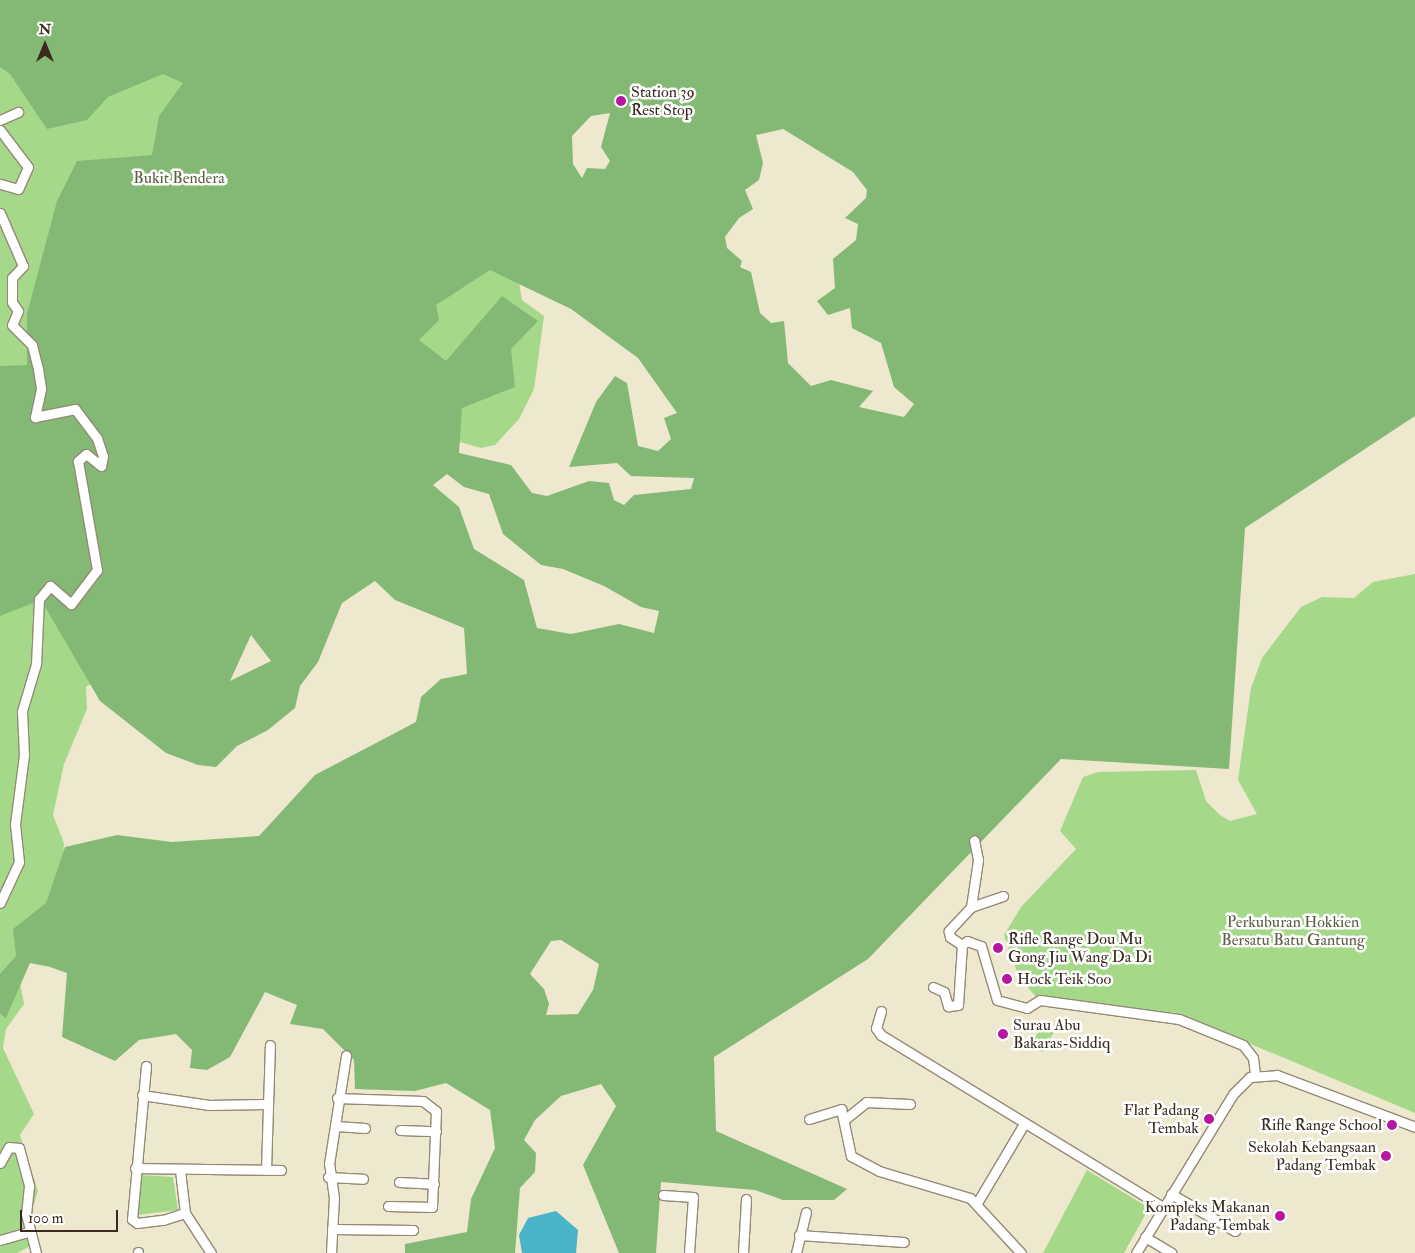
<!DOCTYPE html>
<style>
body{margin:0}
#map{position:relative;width:1415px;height:1253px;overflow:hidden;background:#eee8ce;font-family:"IM FELL Double Pica",serif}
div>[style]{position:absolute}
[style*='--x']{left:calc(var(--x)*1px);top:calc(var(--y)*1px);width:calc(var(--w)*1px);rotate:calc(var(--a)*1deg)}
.green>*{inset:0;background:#a5d989}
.forest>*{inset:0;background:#84b975}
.water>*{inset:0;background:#49b3c7}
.roads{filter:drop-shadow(1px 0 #948976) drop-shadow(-1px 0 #948976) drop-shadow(0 1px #948976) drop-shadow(0 -1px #948976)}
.minor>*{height:9px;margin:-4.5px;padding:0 4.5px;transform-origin:4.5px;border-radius:4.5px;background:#fff}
.dots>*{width:14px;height:14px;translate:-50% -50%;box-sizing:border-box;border:2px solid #fff;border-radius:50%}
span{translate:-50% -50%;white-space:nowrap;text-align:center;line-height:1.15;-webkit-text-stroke:5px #fff;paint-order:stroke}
.poi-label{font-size:16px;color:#3b2a1e}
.left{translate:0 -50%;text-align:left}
.right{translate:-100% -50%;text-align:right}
.park-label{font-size:16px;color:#5b5f3e}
.north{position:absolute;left:20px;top:20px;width:50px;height:50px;-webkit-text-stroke:4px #fff;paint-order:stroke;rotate:0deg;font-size:14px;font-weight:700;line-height:20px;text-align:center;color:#3b2a1e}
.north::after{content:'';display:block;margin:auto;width:18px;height:22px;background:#3b2a1e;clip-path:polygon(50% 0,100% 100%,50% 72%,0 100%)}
.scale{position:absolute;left:20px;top:1210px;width:98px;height:22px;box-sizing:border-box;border:2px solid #3b2a1e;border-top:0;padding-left:6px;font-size:15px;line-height:18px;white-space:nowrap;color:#3b2a1e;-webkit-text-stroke:4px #fff;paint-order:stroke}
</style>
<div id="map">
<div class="green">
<i style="clip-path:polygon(0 0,585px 94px,517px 270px,522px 300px,544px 316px,534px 389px,519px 419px,495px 445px,481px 448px,446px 438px,86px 687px,87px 709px,64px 764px,53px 815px,64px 843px,58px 951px,25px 963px,20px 983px,24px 1004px,6px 1029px,3px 1048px,34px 1114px,20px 1135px,38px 1191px,29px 1219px,38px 1242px,17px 1253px,0 1253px)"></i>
<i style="clip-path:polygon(1415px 574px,1415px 1113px,1177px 1013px,1036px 997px,1019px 977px,1004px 935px,1021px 907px,1076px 849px,1060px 831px,1083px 777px,1098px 772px,1196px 770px,1206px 801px,1220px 815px,1230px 821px,1257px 814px,1238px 780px,1251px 688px,1262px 658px,1301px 607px,1322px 597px,1354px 598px,1373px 582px)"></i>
<i style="clip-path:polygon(1043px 1023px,1055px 1030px,1043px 1052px,1031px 1045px)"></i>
<i style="clip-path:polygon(1087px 1170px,1149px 1208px,1124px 1253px,1043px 1253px)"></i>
<i style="clip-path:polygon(140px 1175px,173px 1177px,178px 1210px,137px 1215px)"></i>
</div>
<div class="forest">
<i style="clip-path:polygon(evenodd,0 0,1415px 0,1415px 416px,1245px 528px,1229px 769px,1061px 759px,868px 959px,714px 1057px,716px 1131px,847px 1189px,834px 1200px,783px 1200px,755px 1190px,661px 1182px,656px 1253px,619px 1253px,583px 1165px,616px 1106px,601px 1084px,561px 1096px,535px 1120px,524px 1140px,536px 1153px,535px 1172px,520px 1188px,515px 1253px,405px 1253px,405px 1244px,467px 1232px,471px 1199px,495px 1148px,490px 1110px,446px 1083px,415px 1091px,355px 1089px,354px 1060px,323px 1029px,290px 1024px,297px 1005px,265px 992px,230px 1057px,207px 1070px,190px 1068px,192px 1050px,176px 1034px,139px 1040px,115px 1061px,62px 1037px,67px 973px,50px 967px,30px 963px,6px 1018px,0 1014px,0 974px,16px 956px,13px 929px,46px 903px,65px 847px,117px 835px,172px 842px,259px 836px,315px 775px,416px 722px,421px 697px,441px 679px,467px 674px,464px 628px,395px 600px,375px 581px,342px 603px,318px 662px,300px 686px,295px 708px,268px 730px,237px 746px,216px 767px,198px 765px,166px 753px,100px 701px,41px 600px,0 616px,0 366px,27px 365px,27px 314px,57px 201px,77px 161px,152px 155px,159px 116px,183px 83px,163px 74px,108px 97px,87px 120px,47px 129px,10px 74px,0 67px,0 0,610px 113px,601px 147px,610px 161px,605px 169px,587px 168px,582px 178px,573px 164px,572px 136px,591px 116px,610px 113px,0 0,783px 129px,853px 172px,867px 190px,866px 198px,845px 218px,858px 224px,856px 240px,833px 259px,835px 288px,817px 301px,828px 315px,850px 308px,852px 328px,881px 343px,894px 387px,914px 404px,904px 417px,859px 407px,873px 391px,831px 380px,811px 386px,788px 363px,784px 321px,771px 323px,760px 313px,751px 272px,740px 267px,742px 261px,727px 248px,725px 237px,739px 218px,753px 209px,745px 190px,759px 180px,763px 163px,756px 135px,783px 129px,0 0,490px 270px,571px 309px,638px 358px,677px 413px,664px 418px,671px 439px,658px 451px,638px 446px,627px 383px,615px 376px,596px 402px,569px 467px,617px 463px,631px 476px,694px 478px,691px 489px,634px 495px,624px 505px,614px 500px,609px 483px,589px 481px,547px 496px,532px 493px,511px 465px,459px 453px,462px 408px,515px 387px,511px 349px,538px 321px,502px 296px,446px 361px,419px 340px,439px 320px,436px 305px,490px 270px,0 0,447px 474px,464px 487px,489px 494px,503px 534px,541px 565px,563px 569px,604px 586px,641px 607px,659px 611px,654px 633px,619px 624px,571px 634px,537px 628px,524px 580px,474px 549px,459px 507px,433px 485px,447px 474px,0 0,251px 635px,271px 661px,230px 681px,251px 635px,0 0,561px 940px,599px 964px,593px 990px,578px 1014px,546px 1015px,549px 1004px,544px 989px,530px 974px,551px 941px,561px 940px)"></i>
</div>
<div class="water">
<i style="clip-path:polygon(556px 1211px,578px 1230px,576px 1253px,522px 1253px,519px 1235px,528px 1218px)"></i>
</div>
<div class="roads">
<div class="minor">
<i style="--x:0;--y:120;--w:20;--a:-24"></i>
<i style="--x:0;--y:130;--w:46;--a:52.9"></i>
<i style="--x:28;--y:167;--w:24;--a:114"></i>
<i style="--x:18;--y:189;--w:19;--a:-164"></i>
<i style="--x:0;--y:213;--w:58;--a:66.5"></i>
<i style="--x:23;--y:266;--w:16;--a:133"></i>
<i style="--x:12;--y:278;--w:24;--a:90"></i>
<i style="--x:12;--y:302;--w:11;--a:56"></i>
<i style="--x:18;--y:311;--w:15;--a:113"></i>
<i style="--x:12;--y:325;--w:28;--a:45"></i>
<i style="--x:32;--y:345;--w:25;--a:76"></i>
<i style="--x:38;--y:369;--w:20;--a:81"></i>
<i style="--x:41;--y:389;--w:29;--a:102"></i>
<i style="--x:35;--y:417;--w:41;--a:-11.3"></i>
<i style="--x:75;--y:409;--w:36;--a:53"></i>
<i style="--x:97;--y:438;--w:19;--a:72"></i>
<i style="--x:103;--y:456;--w:10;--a:101"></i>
<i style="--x:101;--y:466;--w:19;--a:-141"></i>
<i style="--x:86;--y:454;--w:11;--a:139"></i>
<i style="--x:78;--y:461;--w:111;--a:80.1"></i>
<i style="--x:97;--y:570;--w:43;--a:127.4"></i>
<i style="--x:71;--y:604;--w:28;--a:-139"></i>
<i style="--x:50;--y:586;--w:17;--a:130"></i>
<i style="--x:39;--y:599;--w:65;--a:92.6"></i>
<i style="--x:36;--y:664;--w:49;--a:106.6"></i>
<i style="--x:22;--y:711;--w:44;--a:87.4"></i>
<i style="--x:24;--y:755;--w:70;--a:97.4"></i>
<i style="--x:15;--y:824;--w:38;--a:84"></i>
<i style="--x:19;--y:862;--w:45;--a:114.9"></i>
<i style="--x:1003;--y:896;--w:34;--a:161"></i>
<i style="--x:971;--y:907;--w:33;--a:133"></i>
<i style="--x:949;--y:931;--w:6;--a:81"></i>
<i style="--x:950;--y:937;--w:14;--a:34"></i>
<i style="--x:962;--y:945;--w:6;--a:-39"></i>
<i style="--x:967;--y:941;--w:15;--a:20"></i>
<i style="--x:981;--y:946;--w:56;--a:73.5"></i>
<i style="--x:997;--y:1000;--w:31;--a:15"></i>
<i style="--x:1027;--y:1008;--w:15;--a:-32"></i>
<i style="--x:1040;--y:1000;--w:140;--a:7.8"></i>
<i style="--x:1179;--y:1019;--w:69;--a:22.1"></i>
<i style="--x:1243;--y:1045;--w:16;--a:52"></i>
<i style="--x:1253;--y:1058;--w:17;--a:83"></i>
<i style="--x:971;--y:907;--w:48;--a:-81.5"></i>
<i style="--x:978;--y:860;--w:20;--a:-101"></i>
<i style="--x:933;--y:987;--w:12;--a:24"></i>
<i style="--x:944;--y:992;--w:15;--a:74"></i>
<i style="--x:948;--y:1006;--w:10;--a:-6"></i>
<i style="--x:958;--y:1005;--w:60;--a:-86.2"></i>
<i style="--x:881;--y:1011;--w:18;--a:106"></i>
<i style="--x:876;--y:1028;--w:9;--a:54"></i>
<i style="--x:881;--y:1035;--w:330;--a:31.4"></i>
<i style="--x:146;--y:1066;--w:154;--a:95.2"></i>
<i style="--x:132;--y:1219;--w:6;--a:39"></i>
<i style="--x:137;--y:1223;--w:26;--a:-7"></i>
<i style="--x:163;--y:1220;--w:23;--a:-18"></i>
<i style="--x:142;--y:1095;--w:68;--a:8.5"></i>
<i style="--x:209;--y:1105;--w:56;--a:-1"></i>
<i style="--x:337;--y:1098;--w:86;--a:2"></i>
<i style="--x:423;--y:1101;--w:16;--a:38"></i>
<i style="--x:436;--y:1111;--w:96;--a:92.4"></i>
<i style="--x:432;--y:1207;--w:44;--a:-178.7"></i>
<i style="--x:809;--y:1119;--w:34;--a:-17"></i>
<i style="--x:841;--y:1109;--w:48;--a:78"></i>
<i style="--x:851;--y:1156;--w:32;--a:28"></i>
<i style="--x:879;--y:1171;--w:95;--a:16.5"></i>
<i style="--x:970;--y:1198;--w:75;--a:47.2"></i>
<i style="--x:844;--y:1120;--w:28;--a:-39"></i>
<i style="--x:866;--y:1102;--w:44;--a:2.6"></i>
<i style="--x:336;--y:1126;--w:29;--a:4"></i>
<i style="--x:400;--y:1130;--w:36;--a:2"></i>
<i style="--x:0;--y:1163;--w:18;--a:-61"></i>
<i style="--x:9;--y:1147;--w:10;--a:6"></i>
<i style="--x:19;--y:1148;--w:39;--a:75"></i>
<i style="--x:29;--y:1186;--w:28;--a:96"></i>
<i style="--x:26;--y:1214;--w:40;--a:75.6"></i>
<i style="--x:135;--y:1168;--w:146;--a:0.8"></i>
<i style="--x:180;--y:1170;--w:43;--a:83.4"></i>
<i style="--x:185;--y:1213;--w:48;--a:57"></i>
<i style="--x:266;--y:1170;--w:125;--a:-88.2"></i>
<i style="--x:328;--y:1177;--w:35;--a:3"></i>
<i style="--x:399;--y:1182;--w:35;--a:3"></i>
<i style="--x:1171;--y:1194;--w:74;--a:30"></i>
<i style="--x:663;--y:1195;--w:30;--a:4"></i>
<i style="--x:693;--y:1197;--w:56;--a:94.1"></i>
<i style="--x:977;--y:1203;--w:92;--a:-59.3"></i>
<i style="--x:332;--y:1229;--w:81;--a:0.7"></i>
<i style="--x:799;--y:1235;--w:105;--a:3.8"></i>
<i style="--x:1145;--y:1237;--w:31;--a:31"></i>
<i style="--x:0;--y:1240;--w:29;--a:-16"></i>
<i style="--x:138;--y:1253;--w:1;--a:-90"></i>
<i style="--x:331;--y:1253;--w:55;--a:-86.9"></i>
<i style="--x:334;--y:1198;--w:34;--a:-98"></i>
<i style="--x:329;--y:1164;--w:110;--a:-81.1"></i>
<i style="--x:743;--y:1253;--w:54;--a:-86.8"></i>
<i style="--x:796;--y:1253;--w:42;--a:-76.3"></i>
<i style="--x:1136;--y:1253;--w:186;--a:-58.6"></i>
<i style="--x:1233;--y:1094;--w:24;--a:-45"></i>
<i style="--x:1250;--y:1077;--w:27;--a:-4"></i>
<i style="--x:1277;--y:1075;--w:147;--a:20.6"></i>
</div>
</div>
<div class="dots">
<i style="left:621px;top:101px;background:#b5179e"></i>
<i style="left:998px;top:948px;background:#b5179e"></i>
<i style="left:1007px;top:979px;background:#b5179e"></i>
<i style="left:1003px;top:1034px;background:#b5179e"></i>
<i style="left:1209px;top:1119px;background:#b5179e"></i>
<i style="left:1392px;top:1125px;background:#b5179e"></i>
<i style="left:1386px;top:1156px;background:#b5179e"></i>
<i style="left:1280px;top:1216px;background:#b5179e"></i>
</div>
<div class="poi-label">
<span class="left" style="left:631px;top:101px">Station 39<br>Rest Stop</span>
<span class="left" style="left:1008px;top:948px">Rifle Range Dou Mu<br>Gong Jiu Wang Da Di</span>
<span class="left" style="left:1017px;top:979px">Hock Teik Soo</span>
<span class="left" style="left:1013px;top:1034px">Surau Abu<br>Bakaras-Siddiq</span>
<span class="right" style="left:1199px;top:1119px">Flat Padang<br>Tembak</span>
<span class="right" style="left:1382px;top:1125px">Rifle Range School</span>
<span class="right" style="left:1376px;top:1156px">Sekolah Kebangsaan<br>Padang Tembak</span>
<span class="right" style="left:1270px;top:1216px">Kompleks Makanan<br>Padang Tembak</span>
</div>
<div class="park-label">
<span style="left:179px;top:178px">Bukit Bendera</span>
<span style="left:1293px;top:931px">Perkuburan Hokkien<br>Bersatu Batu Gantung</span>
</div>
<div class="north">N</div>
<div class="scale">100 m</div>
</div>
